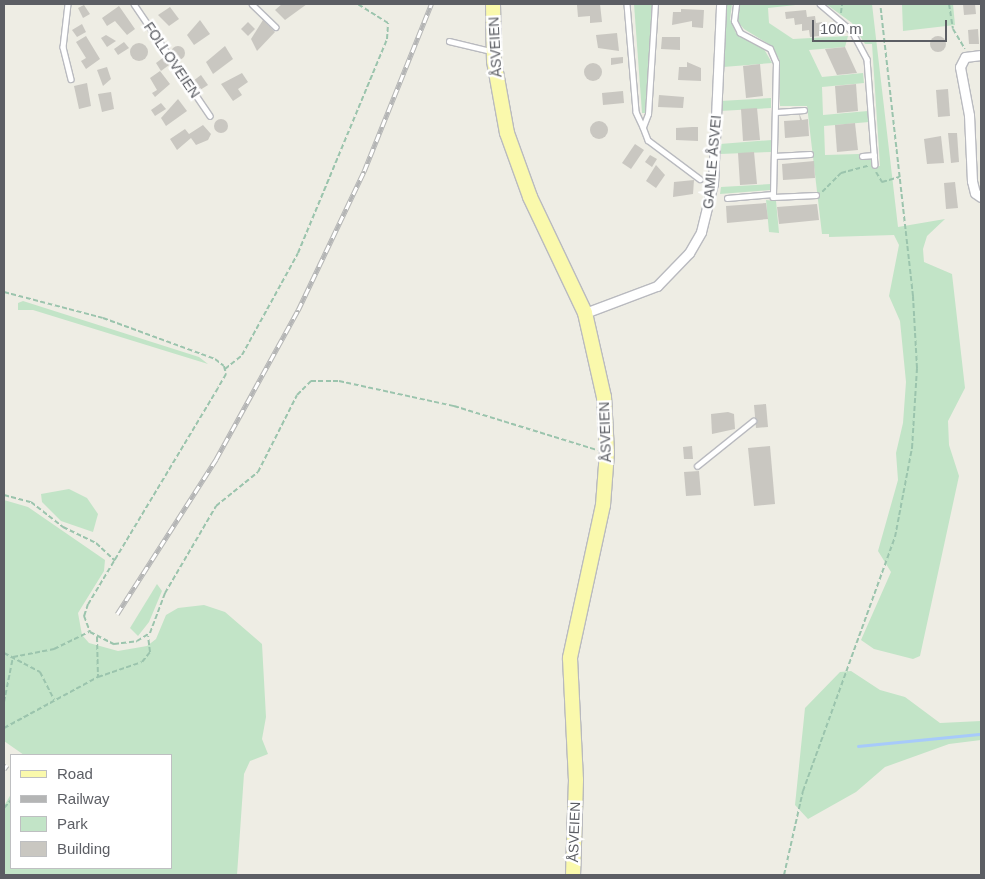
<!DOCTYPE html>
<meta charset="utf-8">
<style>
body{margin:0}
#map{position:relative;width:985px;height:879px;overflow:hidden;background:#eeede4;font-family:Helvetica,sans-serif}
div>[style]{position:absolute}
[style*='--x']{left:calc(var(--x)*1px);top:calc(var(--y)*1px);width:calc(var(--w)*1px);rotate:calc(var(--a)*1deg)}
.green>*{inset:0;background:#c2e4c7}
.stream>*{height:2.5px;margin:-1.25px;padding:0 1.25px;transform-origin:1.25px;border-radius:1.25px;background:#a7cafa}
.building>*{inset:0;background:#c9c7c1}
.round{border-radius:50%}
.path>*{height:2px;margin-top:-1px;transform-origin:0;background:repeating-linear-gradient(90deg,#9bc4ad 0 5px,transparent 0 7.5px)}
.roads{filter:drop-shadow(1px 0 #b9babf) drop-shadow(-1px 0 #b9babf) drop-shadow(0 1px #b9babf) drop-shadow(0 -1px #b9babf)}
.lane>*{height:4.5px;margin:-2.25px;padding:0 2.25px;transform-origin:2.25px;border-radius:2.25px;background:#fff}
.street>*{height:9px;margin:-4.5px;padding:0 4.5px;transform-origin:4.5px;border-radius:4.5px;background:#fff}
.primary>*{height:14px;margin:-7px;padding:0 7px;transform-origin:7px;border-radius:7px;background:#faf9ac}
.rail>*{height:4.5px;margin-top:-2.25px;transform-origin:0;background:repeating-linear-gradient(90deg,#fff 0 8px,#b4b5b5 0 16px);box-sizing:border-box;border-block:1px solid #b4b5b5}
span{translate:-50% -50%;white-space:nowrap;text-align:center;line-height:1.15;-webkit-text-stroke:5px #fff;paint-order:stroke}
.street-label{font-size:14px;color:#5c5e64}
.frame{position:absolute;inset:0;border:5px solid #5c5e64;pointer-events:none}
.legend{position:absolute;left:10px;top:754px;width:162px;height:115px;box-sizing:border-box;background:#fff;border:1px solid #bebfc1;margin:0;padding:6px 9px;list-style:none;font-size:15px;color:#5c5e64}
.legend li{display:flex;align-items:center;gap:10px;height:25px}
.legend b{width:25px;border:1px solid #bebfc1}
.scale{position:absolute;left:812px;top:20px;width:135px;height:22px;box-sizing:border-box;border:2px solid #5c5e64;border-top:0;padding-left:6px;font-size:15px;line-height:18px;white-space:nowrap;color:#5c5e64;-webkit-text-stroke:4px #fff;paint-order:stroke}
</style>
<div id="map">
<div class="green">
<i style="clip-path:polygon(634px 4px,652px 4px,646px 113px,642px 113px)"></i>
<i style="clip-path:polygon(726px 4px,732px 4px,730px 19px,736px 33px,764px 49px,772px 63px,723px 67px)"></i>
<i style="clip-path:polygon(740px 4px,805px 4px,768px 8px,769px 23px,793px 39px,848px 36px,845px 47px,809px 50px,822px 77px,863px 73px,864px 83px,822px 87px,823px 115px,868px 111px,869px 122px,824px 126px,825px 155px,859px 154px,860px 160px,871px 159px,872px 167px,880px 166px,872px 44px,865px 44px,852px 23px,826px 4px,872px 4px,898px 227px,945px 219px,927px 236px,923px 249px,924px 262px,952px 274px,965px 388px,948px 421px,949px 445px,959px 476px,920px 656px,913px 659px,874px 649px,861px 640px,891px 572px,878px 551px,898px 480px,896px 453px,903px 423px,906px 382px,900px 321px,889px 296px,899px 245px,894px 235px,829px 237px,829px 234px,822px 234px,807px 106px,780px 106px,779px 59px,772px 46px,744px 29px,737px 21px)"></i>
<i style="clip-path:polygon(902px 4px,953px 4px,955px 25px,903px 31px)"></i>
<i style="clip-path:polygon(771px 98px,771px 108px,720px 111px,720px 101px)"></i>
<i style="clip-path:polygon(772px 140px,771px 152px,720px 154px,720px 144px)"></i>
<i style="clip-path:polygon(771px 184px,770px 190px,720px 194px,721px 187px)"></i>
<i style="clip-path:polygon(766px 200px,776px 201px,779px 233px,769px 232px)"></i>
<i style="clip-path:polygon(23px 301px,199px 357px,208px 364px,33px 310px,18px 310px,18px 303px)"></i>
<i style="clip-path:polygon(69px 489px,87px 498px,98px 514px,93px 532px,61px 521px,42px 502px,41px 494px)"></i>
<i style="clip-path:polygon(4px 500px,28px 507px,105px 560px,104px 571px,78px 613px,82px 635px,89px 643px,118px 651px,147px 646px,156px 639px,166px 615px,178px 608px,204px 605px,225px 612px,262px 644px,266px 717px,262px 739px,268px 754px,250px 761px,244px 774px,237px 875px,4px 875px,4px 806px,11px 794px,11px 868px,171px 868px,171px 755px,24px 755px,4px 741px)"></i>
<i style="clip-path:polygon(157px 584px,162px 591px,149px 622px,138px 636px,130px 628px)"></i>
<i style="clip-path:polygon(851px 671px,880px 690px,905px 697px,940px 723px,981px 721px,981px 740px,949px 744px,885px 767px,856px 792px,808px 819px,795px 805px,805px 708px,840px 672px)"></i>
</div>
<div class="stream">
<i style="--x:858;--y:746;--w:124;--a:-5.6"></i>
</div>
<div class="building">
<i style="clip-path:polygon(282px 4px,307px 4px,285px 20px,275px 10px)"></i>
<i style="clip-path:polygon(600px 4px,602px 22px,590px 23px,590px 16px,578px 17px,577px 5px)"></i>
<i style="clip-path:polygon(963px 4px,975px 4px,976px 14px,964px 15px)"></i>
<i style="clip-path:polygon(84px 5px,90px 14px,83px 18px,78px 8px)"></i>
<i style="clip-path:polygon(119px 6px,135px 29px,127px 35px,115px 21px,107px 26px,102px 18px)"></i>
<i style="clip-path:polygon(170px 7px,179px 19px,169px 26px,158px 15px)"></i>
<i style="clip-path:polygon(681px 9px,704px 10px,703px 28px,692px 27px,692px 21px,672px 25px,673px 12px,681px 12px)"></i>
<i style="clip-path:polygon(806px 10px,807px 17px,815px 16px,816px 23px,822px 22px,823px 29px,830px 28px,830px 35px,810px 37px,809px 30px,802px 31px,802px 24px,795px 25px,794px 18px,786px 19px,785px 12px)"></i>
<i style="clip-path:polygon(200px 20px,210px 34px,194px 45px,187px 35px)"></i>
<i style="clip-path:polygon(263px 20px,275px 32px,257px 51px,251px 39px)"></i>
<i style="clip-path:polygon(248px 22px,255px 29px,248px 36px,241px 29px)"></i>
<i style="clip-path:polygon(82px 24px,86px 32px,77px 37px,72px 30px)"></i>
<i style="clip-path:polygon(978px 29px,979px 44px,969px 44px,968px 30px)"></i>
<i style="clip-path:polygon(617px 33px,619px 51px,598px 48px,596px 35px)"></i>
<i style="clip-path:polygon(106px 35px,116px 41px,107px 47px,101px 38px)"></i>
<i style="clip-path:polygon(86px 36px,100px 59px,86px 69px,81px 61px,86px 58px,76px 42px)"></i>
<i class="round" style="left:930px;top:36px;width:16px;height:16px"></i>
<i style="clip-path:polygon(662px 37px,680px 37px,680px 50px,661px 49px)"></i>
<i style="clip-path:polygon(124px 42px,129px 48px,118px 55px,114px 49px)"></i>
<i class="round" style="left:130px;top:43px;width:18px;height:18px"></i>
<i style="clip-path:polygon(225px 46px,233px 59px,213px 74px,206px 62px)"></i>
<i class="round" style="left:171px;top:46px;width:14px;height:14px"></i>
<i style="clip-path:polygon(845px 47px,857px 73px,837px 75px,825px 49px)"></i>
<i style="clip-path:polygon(164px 57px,169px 65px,161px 71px,156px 63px)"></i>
<i style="clip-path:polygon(623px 57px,623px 63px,611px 65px,611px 58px)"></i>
<i style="clip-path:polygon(687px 62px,701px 68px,701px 81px,678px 80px,679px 67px,687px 67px)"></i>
<i class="round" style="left:584px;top:63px;width:18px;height:18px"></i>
<i style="clip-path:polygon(760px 64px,763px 96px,746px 98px,743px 66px)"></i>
<i style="clip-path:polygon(107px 67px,111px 79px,103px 86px,97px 70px)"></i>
<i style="clip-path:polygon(160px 71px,170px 84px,155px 97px,152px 93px,157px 90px,150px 78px)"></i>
<i style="clip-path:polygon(242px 73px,248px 82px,238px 89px,242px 95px,233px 101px,221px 84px)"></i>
<i style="clip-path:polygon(201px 75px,208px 85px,200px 90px,193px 81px)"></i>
<i style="clip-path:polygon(87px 83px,91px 106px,79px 109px,74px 86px)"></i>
<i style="clip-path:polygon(856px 84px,858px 111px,837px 113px,835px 86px)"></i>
<i style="clip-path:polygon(948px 89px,950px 116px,938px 117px,936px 90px)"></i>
<i style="clip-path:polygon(623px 91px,624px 103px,603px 105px,602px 93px)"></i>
<i style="clip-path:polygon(111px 92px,114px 109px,102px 112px,98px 94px)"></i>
<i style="clip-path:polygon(659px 95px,684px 97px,683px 108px,658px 107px)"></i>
<i style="clip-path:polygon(178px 99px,187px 111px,166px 126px,161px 118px)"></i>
<i style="clip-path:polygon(161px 103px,166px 109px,155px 116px,151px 110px)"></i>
<i style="clip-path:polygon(757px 108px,760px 140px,743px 141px,741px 109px)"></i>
<i style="clip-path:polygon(799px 113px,802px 120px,808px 119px,809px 136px,785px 138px,784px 121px,800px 120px)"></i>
<i class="round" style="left:214px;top:119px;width:14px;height:14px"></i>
<i class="round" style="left:590px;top:121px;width:18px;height:18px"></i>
<i style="clip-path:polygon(855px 123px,858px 150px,837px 152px,835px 125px)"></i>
<i style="clip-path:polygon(203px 125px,211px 134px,208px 140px,196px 145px,191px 138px,177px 150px,170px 139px,185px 129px,189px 134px)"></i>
<i style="clip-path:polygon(692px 127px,698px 127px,698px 141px,676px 140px,676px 128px)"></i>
<i style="clip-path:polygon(948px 133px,957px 133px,959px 162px,951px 163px)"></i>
<i style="clip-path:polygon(941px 136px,944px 163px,927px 164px,924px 139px)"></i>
<i style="clip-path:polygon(635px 144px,644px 150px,631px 169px,622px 163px)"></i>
<i style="clip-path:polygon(754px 152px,757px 184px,740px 185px,738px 153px)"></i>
<i style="clip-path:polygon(650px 155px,657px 159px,652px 167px,645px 162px)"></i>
<i style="clip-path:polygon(814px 161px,815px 178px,783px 180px,782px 164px)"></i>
<i style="clip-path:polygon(656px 165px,665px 175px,656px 188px,646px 181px)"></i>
<i style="clip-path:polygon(694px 180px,693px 194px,673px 197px,674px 182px)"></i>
<i style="clip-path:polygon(955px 182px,958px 208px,946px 209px,944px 183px)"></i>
<i style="clip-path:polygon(766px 203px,768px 219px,727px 223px,726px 206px)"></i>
<i style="clip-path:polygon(817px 204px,819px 220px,779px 224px,777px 207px)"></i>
<i style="clip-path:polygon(766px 404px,768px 427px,756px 428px,754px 405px)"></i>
<i style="clip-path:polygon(728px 412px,734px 414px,735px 429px,712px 434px,711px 414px)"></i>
<i style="clip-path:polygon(692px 446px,693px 459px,684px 459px,683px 447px)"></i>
<i style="clip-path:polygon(770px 446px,775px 504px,754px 506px,748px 448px)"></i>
<i style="clip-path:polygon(699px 471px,701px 495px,686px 496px,684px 472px)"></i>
</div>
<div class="path">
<i style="--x:949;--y:4;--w:25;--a:81"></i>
<i style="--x:953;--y:29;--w:23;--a:59"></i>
<i style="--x:841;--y:13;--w:9;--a:-84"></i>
<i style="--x:876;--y:172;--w:12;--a:59"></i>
<i style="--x:882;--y:182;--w:18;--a:-16"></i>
<i style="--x:822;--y:192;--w:27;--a:-45"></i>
<i style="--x:841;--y:173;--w:28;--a:-15"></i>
<i style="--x:4;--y:292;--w:102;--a:14.7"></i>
<i style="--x:103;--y:318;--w:119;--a:20.1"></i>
<i style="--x:215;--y:359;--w:11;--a:38"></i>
<i style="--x:224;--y:366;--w:8;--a:76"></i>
<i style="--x:226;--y:374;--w:16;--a:120"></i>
<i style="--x:218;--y:388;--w:252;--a:121"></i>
<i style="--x:88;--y:604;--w:13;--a:108"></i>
<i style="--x:84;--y:616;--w:17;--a:69"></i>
<i style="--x:90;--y:632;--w:27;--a:27"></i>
<i style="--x:114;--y:644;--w:23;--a:-7"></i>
<i style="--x:137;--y:641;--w:15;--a:-32"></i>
<i style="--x:150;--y:633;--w:43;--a:-69.4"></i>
<i style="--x:165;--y:593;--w:101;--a:-59.6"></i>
<i style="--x:216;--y:506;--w:54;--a:-39"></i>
<i style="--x:258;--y:472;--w:86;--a:-63.1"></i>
<i style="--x:297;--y:395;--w:20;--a:-45"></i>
<i style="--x:311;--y:381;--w:28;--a:0"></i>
<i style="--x:339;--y:381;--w:118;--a:12.3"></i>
<i style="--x:454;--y:406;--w:150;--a:17.1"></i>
<i style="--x:225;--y:369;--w:22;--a:-39"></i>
<i style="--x:242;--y:355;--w:116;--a:-61.2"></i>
<i style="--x:298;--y:253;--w:232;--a:-67.4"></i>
<i style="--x:387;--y:39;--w:16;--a:-86"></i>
<i style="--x:388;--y:23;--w:36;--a:-148"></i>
<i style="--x:4;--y:495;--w:28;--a:15"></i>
<i style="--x:31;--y:502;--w:41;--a:38"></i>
<i style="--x:63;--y:527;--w:37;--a:26"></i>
<i style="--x:96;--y:543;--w:26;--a:43"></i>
<i style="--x:97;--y:637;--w:40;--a:88.6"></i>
<i style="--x:4;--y:653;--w:41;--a:27.8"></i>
<i style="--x:40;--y:672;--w:31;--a:63"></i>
<i style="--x:4;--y:702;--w:46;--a:-78.7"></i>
<i style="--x:13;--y:657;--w:42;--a:-11"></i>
<i style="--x:54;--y:649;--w:39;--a:-26"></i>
<i style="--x:4;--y:728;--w:107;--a:-28.5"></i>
<i style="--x:98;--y:677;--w:46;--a:-18.8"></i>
<i style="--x:142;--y:662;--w:13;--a:-51"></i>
<i style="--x:150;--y:652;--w:16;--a:-97"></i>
<i style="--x:4;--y:808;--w:11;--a:-49"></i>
<i style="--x:784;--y:875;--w:86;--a:-77.3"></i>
<i style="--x:803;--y:791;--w:270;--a:-70.1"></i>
<i style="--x:895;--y:537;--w:91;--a:-79.2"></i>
<i style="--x:912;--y:448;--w:80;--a:-86.4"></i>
<i style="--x:917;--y:368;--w:72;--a:-93.2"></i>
<i style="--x:913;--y:296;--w:294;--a:-96.4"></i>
</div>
<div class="roads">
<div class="lane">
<i style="--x:68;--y:4;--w:43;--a:96.6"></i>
<i style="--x:63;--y:47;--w:33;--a:76"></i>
<i style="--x:134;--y:4;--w:135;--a:55.8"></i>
<i style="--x:252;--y:4;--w:33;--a:44"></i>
<i style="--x:627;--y:4;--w:108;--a:85.2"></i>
<i style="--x:636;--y:112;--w:17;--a:65"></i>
<i style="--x:643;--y:127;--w:14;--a:-69"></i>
<i style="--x:648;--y:114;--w:110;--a:-86.4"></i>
<i style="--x:820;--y:4;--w:42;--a:40.2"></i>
<i style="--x:852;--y:31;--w:32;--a:62"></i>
<i style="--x:867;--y:59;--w:106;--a:85.7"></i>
<i style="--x:449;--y:41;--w:43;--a:13.4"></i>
<i style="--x:776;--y:112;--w:28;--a:-4"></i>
<i style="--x:643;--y:127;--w:14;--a:69"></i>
<i style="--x:648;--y:140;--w:65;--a:36.9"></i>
<i style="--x:774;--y:156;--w:36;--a:-3"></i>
<i style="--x:862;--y:156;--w:12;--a:-5"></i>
<i style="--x:773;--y:194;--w:3;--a:90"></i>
<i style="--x:773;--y:197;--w:43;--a:-2.7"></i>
<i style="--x:727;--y:198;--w:46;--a:-5"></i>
<i style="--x:773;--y:194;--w:131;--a:-88.7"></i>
<i style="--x:776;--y:63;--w:15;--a:-113"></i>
<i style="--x:770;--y:49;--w:34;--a:-152"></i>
<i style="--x:740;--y:33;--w:13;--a:-117"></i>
<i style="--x:734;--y:21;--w:17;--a:-83"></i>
<i style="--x:697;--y:466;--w:72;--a:-38.8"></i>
</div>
<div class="street">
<i style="--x:981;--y:55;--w:16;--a:173"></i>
<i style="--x:965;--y:57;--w:11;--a:117"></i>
<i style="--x:960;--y:67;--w:49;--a:79.4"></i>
<i style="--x:969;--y:115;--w:66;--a:87.4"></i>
<i style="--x:972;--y:181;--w:12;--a:76"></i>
<i style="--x:975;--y:193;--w:7;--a:34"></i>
<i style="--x:585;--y:313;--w:77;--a:-20.6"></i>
<i style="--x:657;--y:286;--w:46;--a:-45.9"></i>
<i style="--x:689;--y:253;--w:24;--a:-60"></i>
<i style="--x:701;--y:232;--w:50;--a:-76.2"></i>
<i style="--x:713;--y:183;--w:179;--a:-87.4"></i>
</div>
<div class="primary">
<i style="--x:493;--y:4;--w:57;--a:89"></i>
<i style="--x:494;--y:61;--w:73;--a:79.8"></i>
<i style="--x:507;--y:133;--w:68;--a:70.2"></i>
<i style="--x:530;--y:197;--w:128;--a:64.6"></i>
<i style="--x:585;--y:313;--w:86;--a:77.3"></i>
<i style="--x:604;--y:397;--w:55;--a:86.9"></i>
<i style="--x:607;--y:452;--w:53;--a:94.3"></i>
<i style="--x:603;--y:505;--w:157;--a:102.2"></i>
<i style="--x:570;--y:658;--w:122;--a:87.2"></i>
<i style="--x:576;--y:780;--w:95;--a:91.8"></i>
</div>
</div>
<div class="rail">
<i style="--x:117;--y:614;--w:184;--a:-57.4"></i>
<i style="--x:216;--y:459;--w:170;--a:-61.2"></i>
<i style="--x:298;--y:310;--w:154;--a:-64.6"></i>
<i style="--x:364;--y:171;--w:180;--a:-68.1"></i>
<i style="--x:4;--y:769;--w:5;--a:-53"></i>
</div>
<div class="street-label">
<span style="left:495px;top:47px;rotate:-93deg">ÅSVEIEN</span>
<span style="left:172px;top:60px;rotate:56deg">FOLLOVEIEN</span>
<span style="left:712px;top:162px;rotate:-85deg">GAMLE ÅSVEI</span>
<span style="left:605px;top:432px;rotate:-92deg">ÅSVEIEN</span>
<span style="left:574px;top:832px;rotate:-88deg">ÅSVEIEN</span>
</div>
<div class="frame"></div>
<ul class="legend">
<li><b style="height:6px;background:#faf9ac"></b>Road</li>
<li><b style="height:6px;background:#b4b5b5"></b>Railway</li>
<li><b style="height:14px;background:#c2e4c7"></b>Park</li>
<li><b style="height:14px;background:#c9c7c1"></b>Building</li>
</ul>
<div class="scale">100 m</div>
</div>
